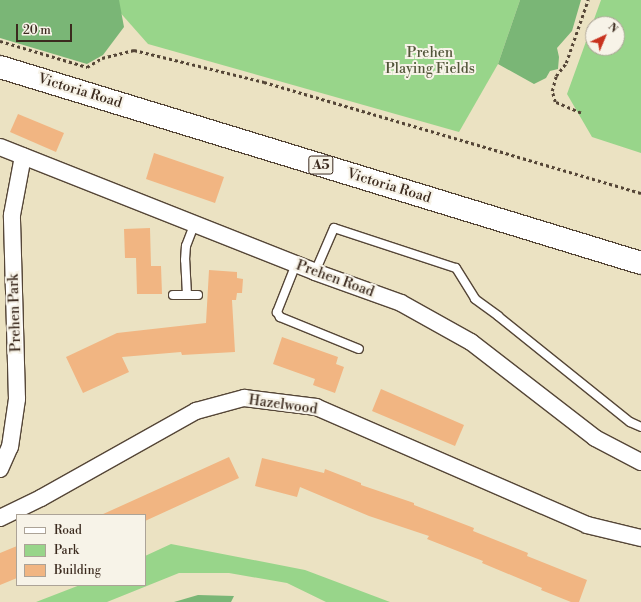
<!DOCTYPE html>
<style>
body{margin:0}
#map{position:relative;width:641px;height:602px;overflow:hidden;background:#ebe2c2;font-family:"Libre Bodoni",serif}
div>[style]{position:absolute}
[style*='--x']{left:calc(var(--x)*1px);top:calc(var(--y)*1px);width:calc(var(--w)*1px);rotate:calc(var(--a)*1deg)}
.green>*{inset:0;background:#98d58a}
.forest>*{inset:0;background:#7ab676}
.building>*{inset:0;background:#f1b582}
.path>*{height:2.5px;margin-top:-1.25px;transform-origin:0;background:repeating-linear-gradient(90deg,#554637 0 3px,transparent 0 6px)}
.roads{filter:drop-shadow(1px 0 #554637) drop-shadow(-1px 0 #554637) drop-shadow(0 1px #554637) drop-shadow(0 -1px #554637)}
.service>*{height:8px;margin:-4px;padding:0 4px;transform-origin:4px;border-radius:4px;background:#fff}
.minor>*{height:16px;margin:-8px;padding:0 8px;transform-origin:8px;border-radius:8px;background:#fff}
.trunk>*{height:22px;margin:-11px;padding:0 11px;transform-origin:11px;border-radius:11px;background:#fff}
span{translate:-50% -50%;white-space:nowrap;text-align:center;line-height:1.15;-webkit-text-stroke:4px #f7f3e8;paint-order:stroke}
.shield-label span{padding:1px 3px;background:#f7f3e8;border:1px solid;border-radius:3px;-webkit-text-stroke-width:0}
.shield-label{font-size:13px;color:#3b2a1e;font-weight:700}
.park-label{font-size:14px;color:#525539}
.street-label{font-size:14px;color:#3b2a1e}
.legend{position:absolute;left:16px;top:514px;width:130px;height:72px;box-sizing:border-box;background:#f7f3e8;border:1px solid #aca397;margin:0;padding:5px 7px;list-style:none;font-size:12px;color:#3b2a1e}
.legend li{display:flex;align-items:center;gap:8px;height:20px}
.legend b{width:20px;border:1px solid #aca397}
.north{position:absolute;left:585px;top:16px;width:40px;height:40px;box-sizing:border-box;background:#f7f3e8;border:1px solid #aca397;border-radius:50%;rotate:44deg;font-size:11px;font-weight:700;line-height:16px;text-align:center;color:#3b2a1e}
.north::after{content:'';display:block;margin:auto;width:14px;height:18px;background:#c8321e;clip-path:polygon(50% 0,100% 100%,50% 72%,0 100%)}
.scale{position:absolute;left:16px;top:24px;width:56px;height:18px;box-sizing:border-box;border:2px solid #3b2a1e;border-top:0;padding-left:5px;font-size:12px;line-height:14px;white-space:nowrap;color:#3b2a1e;-webkit-text-stroke:3px #f7f3e8;paint-order:stroke}
</style>
<div id="map">
<div class="green">
<i style="clip-path:polygon(109px 0,520px 0,498px 64px,459px 132px,148px 44px)"></i>
<i style="clip-path:polygon(evenodd,601px 0,641px 0,641px 153px,592px 137px,567px 94px,601px 0,593px 24px,617px 24px,617px 48px,593px 48px,593px 24px)"></i>
<i style="clip-path:polygon(171px 544px,305px 570px,390px 602px,326px 602px,287px 583px,229px 573px,179px 573px,107px 602px,36px 602px,80px 585px,145px 585px,145px 556px)"></i>
</div>
<div class="forest">
<i style="clip-path:polygon(0 0,119px 0,124px 27px,103px 55px,87px 64px,0 38px)"></i>
<i style="clip-path:polygon(520px 0,581px 0,572px 31px,557px 48px,559px 57px,558px 69px,550px 71px,546px 78px,534px 84px,498px 64px)"></i>
<i style="clip-path:polygon(198px 595px,234px 596px,231px 602px,174px 602px)"></i>
</div>
<div class="building">
<i style="clip-path:polygon(18px 114px,64px 133px,56px 152px,10px 132px)"></i>
<i style="clip-path:polygon(154px 153px,224px 177px,215px 203px,146px 179px)"></i>
<i style="clip-path:polygon(150px 228px,151px 266px,161px 266px,162px 294px,137px 294px,136px 258px,125px 258px,124px 229px)"></i>
<i style="clip-path:polygon(209px 270px,237px 272px,237px 278px,243px 279px,242px 293px,237px 293px,236px 300px,232px 300px,235px 352px,182px 355px,181px 352px,122px 357px,129px 372px,83px 393px,66px 357px,117px 333px,206px 323px)"></i>
<i style="clip-path:polygon(282px 337px,338px 357px,336px 364px,344px 367px,335px 393px,313px 385px,315px 379px,273px 364px)"></i>
<i style="clip-path:polygon(381px 389px,464px 425px,455px 446px,372px 411px)"></i>
<i style="clip-path:polygon(229px 457px,239px 478px,145px 521px,145px 515px,101px 515px)"></i>
<i style="clip-path:polygon(262px 458px,324px 473px,325px 469px,361px 483px,361px 485px,414px 503px,414px 505px,474px 528px,473px 531px,528px 553px,527px 556px,587px 580px,579px 602px,571px 602px,541px 590px,542px 588px,482px 563px,483px 561px,427px 539px,429px 536px,369px 516px,300px 487px,297px 497px,255px 486px)"></i>
<i style="clip-path:polygon(17px 546px,17px 578px,0 585px,0 553px)"></i>
</div>
<div class="path">
<i style="--x:0;--y:41;--w:91;--a:16.6"></i>
<i style="--x:87;--y:67;--w:17;--a:-31"></i>
<i style="--x:102;--y:58;--w:33;--a:-14"></i>
<i style="--x:134;--y:50;--w:134;--a:13.8"></i>
<i style="--x:264;--y:82;--w:393;--a:16.4"></i>
<i style="--x:581;--y:113;--w:28;--a:-157"></i>
<i style="--x:555;--y:102;--w:11;--a:-105"></i>
<i style="--x:552;--y:91;--w:16;--a:-75"></i>
<i style="--x:556;--y:76;--w:16;--a:-52"></i>
<i style="--x:566;--y:63;--w:67;--a:-70.8"></i>
</div>
<div class="roads">
<div class="service">
<i style="--x:296;--y:264;--w:52;--a:111.6"></i>
<i style="--x:277;--y:312;--w:6;--a:59"></i>
<i style="--x:280;--y:317;--w:85;--a:22.1"></i>
<i style="--x:315;--y:272;--w:48;--a:-66.6"></i>
<i style="--x:334;--y:228;--w:128;--a:18.2"></i>
<i style="--x:456;--y:268;--w:36;--a:58"></i>
<i style="--x:475;--y:299;--w:29;--a:36"></i>
<i style="--x:498;--y:316;--w:169;--a:38.8"></i>
<i style="--x:630;--y:422;--w:12;--a:24"></i>
<i style="--x:173;--y:295;--w:25;--a:0"></i>
<i style="--x:187;--y:295;--w:35;--a:-93"></i>
<i style="--x:185;--y:260;--w:14;--a:-86"></i>
<i style="--x:186;--y:246;--w:22;--a:-69"></i>
</div>
<div class="minor">
<i style="--x:0;--y:147;--w:339;--a:21.6"></i>
<i style="--x:315;--y:272;--w:91;--a:19.8"></i>
<i style="--x:401;--y:303;--w:80;--a:29.1"></i>
<i style="--x:471;--y:342;--w:157;--a:37.7"></i>
<i style="--x:595;--y:438;--w:52;--a:27.6"></i>
<i style="--x:0;--y:469;--w:24;--a:-66"></i>
<i style="--x:10;--y:447;--w:49;--a:-81.7"></i>
<i style="--x:17;--y:399;--w:184;--a:-91.6"></i>
<i style="--x:12;--y:215;--w:60;--a:-79.4"></i>
<i style="--x:0;--y:518;--w:46;--a:-26"></i>
<i style="--x:41;--y:498;--w:178;--a:-29.3"></i>
<i style="--x:196;--y:411;--w:50;--a:-15.2"></i>
<i style="--x:244;--y:398;--w:73;--a:7.1"></i>
<i style="--x:316;--y:407;--w:296;--a:23.5"></i>
<i style="--x:587;--y:525;--w:56;--a:13.5"></i>
</div>
<div class="trunk">
<i style="--x:0;--y:67;--w:670;--a:17"></i>
</div>
</div>
<div class="shield-label">
<span style="left:321px;top:165px">A5</span>
</div>
<div class="park-label">
<span style="left:430px;top:61px">Prehen<br>Playing Fields</span>
</div>
<div class="street-label">
<span style="left:80px;top:91px;rotate:17deg">Victoria Road</span>
<span style="left:389px;top:186px;rotate:17deg">Victoria Road</span>
<span style="left:335px;top:279px;rotate:20deg">Prehen Road</span>
<span style="left:15px;top:313px;rotate:-92deg">Prehen Park</span>
<span style="left:283px;top:405px;rotate:8deg">Hazelwood</span>
</div>
<ul class="legend">
<li><b style="height:5px;background:#fff"></b>Road</li>
<li><b style="height:11px;background:#98d58a"></b>Park</li>
<li><b style="height:11px;background:#f1b582"></b>Building</li>
</ul>
<div class="north">N</div>
<div class="scale">20 m</div>
</div>
